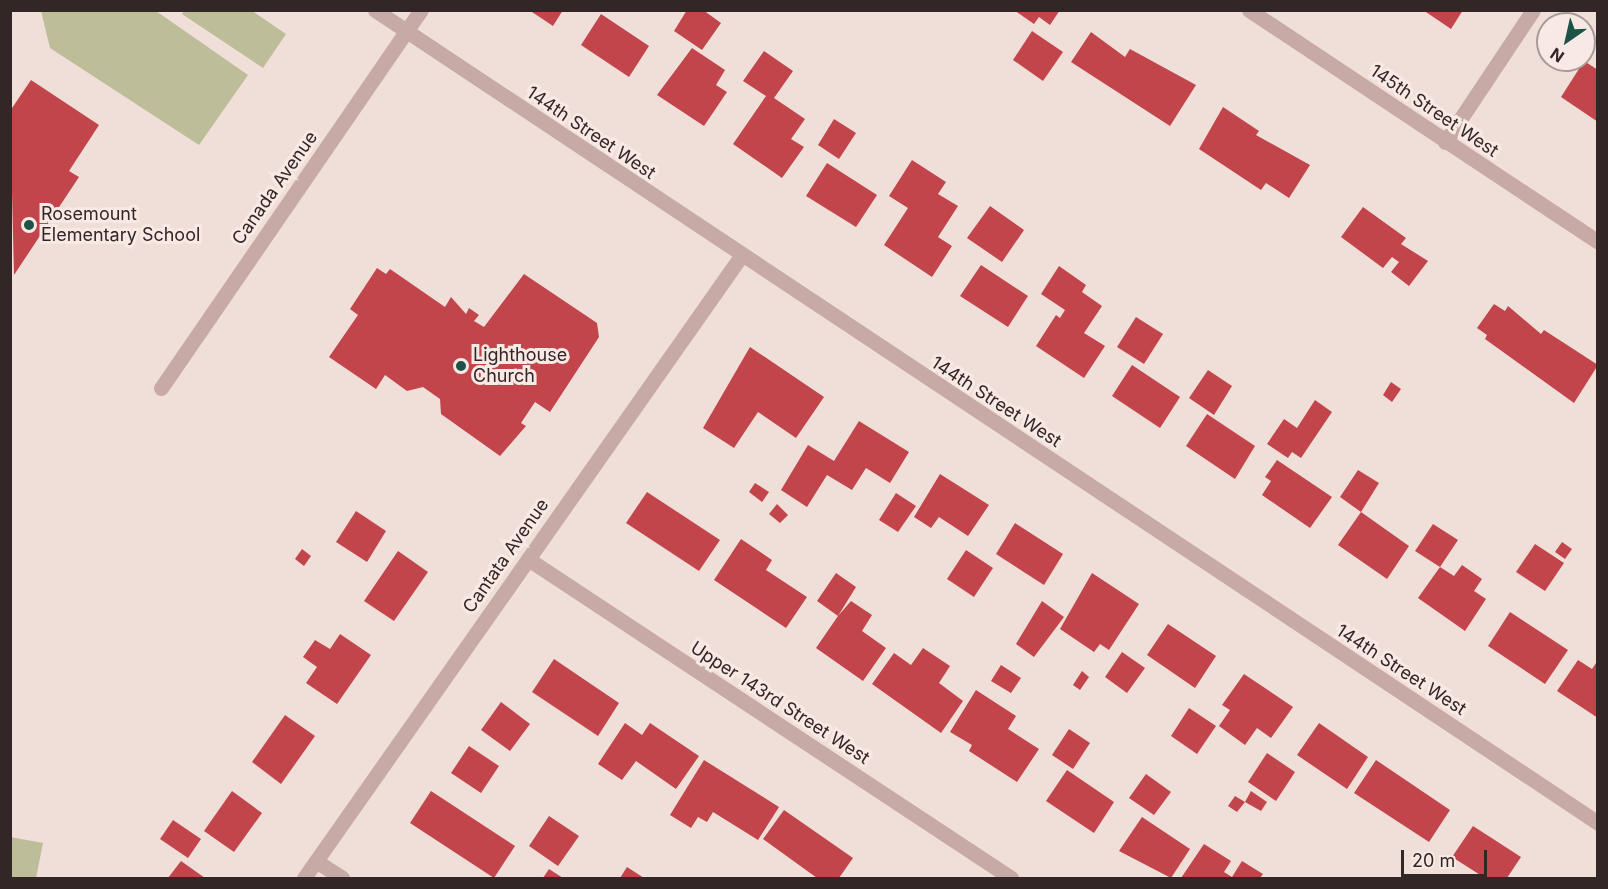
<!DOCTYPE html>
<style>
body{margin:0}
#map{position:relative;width:1608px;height:889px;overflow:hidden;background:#f0ded8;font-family:Inter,sans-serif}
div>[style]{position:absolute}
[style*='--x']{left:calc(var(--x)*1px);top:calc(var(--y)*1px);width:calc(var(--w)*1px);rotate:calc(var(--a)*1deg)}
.green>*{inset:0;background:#bdbe99}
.building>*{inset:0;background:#c2454c}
.minor>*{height:15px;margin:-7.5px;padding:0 7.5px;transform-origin:7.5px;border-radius:7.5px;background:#c7aaa5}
.dots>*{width:16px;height:16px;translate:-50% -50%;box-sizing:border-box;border:3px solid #f8e9e4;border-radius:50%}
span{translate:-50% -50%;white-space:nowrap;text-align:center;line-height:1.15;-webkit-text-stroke:6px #f8e9e4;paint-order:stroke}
.street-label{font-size:18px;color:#332626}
.poi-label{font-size:18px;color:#332626}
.left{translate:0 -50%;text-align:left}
.frame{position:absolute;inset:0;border:12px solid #332626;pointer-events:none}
.north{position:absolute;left:1536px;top:12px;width:60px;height:60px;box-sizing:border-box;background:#f8e9e4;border:2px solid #a99b98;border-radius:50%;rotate:214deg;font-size:16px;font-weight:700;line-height:24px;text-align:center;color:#332626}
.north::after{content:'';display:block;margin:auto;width:21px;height:27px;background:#1d5346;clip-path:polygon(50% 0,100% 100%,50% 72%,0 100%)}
.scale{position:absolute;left:1401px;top:850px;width:86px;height:27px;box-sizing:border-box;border:3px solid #332626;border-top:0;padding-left:8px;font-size:18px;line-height:21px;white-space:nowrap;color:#332626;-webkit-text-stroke:4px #f8e9e4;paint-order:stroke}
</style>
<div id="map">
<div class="green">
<i style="clip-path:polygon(41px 11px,156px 11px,248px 75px,199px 145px,50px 48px)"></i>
<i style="clip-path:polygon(184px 11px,252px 11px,286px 34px,263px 68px,182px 14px)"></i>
<i style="clip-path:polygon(10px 837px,43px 843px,36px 878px,11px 878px)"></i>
</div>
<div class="building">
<i style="clip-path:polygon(529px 10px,563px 10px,553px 26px)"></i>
<i style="clip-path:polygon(687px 10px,703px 10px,721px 23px,702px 50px,674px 31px)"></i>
<i style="clip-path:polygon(1014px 10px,1060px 10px,1050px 25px,1039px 17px,1034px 24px)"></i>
<i style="clip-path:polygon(1423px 10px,1463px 10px,1451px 29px)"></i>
<i style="clip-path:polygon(601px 14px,649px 46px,629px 77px,581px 45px)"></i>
<i style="clip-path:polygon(1032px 31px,1063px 52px,1043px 81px,1013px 60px)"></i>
<i style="clip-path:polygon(1091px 32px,1125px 57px,1130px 49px,1196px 85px,1170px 126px,1071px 62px)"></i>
<i style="clip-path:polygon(692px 48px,725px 70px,716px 85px,727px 92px,704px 126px,657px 95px)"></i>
<i style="clip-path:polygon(764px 51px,793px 71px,774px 98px,805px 119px,791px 139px,804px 147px,782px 178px,733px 144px,766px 96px,743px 81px)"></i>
<i style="clip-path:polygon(1584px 61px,1598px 70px,1598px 122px,1561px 97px)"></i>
<i style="clip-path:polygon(31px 80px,99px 125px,69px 171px,79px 177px,14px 275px,10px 111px)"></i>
<i style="clip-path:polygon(1223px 107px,1259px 131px,1256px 135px,1310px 165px,1289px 198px,1266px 183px,1261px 190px,1199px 149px)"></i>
<i style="clip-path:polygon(834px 119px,856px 133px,839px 159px,818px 145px)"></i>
<i style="clip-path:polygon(912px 160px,946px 182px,938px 194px,958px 206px,938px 237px,952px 246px,932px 277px,884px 245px,908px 208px,889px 196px)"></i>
<i style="clip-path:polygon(827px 163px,877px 195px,856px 227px,806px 196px)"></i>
<i style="clip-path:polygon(990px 206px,1024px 230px,1002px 262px,967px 238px)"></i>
<i style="clip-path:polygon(1363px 207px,1406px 238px,1401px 244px,1428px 261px,1409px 286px,1391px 272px,1399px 262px,1392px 257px,1383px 268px,1341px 237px)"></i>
<i style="clip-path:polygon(981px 265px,1028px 296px,1008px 327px,960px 296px)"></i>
<i style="clip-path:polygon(1059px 266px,1086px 285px,1082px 292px,1102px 306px,1084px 333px,1105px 346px,1084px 378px,1036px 346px,1056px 315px,1060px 318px,1065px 310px,1041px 294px)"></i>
<i style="clip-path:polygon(377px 268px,386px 274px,390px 269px,445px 307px,451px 297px,466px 314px,469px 308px,479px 315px,474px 321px,484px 327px,524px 274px,597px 323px,599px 337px,550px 412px,535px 402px,521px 423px,526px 426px,500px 456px,441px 414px,440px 399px,423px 387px,407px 391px,385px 375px,376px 389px,329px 357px,358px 315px,350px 309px)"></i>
<i style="clip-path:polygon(1494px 304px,1505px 311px,1508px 306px,1541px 334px,1544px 330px,1598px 365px,1574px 403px,1485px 339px,1487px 335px,1477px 328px)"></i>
<i style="clip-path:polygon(1136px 317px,1163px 334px,1144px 364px,1117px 347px)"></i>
<i style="clip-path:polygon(750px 347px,824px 397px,796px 438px,758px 412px,734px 448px,703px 428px)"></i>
<i style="clip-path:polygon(1132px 365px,1180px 397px,1160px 428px,1112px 396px)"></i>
<i style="clip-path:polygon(1208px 370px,1232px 386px,1214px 415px,1189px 398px)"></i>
<i style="clip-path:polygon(1391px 382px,1401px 389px,1392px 402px,1383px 395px)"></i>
<i style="clip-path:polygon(1315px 400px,1332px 412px,1301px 458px,1292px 452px,1288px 458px,1267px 444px,1284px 419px,1297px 428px)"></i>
<i style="clip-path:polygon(1207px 414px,1255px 446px,1235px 479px,1186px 446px)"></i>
<i style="clip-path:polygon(859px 421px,909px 452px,890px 483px,866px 468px,852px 490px,827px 475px,807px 507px,781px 490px,808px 445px,834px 461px)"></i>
<i style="clip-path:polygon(1277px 460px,1332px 497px,1310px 528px,1262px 495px,1271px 481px,1265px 477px)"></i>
<i style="clip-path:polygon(1358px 470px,1379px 483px,1361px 512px,1340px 497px)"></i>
<i style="clip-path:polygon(940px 474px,989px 505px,968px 536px,939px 517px,931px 528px,914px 517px)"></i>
<i style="clip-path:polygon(755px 483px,769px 492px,762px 502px,749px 492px)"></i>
<i style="clip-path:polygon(647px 492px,720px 540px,699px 571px,626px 523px)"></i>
<i style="clip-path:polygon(896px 493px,916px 506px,898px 532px,879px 520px)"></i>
<i style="clip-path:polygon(777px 504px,788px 515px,780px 523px,769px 514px)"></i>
<i style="clip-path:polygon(356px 511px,386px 531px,367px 562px,336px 542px)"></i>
<i style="clip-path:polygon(1361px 512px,1409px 546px,1387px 579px,1338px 545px)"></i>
<i style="clip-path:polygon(1015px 523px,1063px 554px,1044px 585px,996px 554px)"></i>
<i style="clip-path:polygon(1433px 524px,1458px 540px,1440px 567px,1415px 551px)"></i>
<i style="clip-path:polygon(741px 539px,772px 560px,766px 570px,807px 597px,786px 628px,714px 580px)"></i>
<i style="clip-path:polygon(1562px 542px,1572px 549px,1565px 559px,1555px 552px)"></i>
<i style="clip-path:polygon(1535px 544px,1564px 563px,1545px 591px,1516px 572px)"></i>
<i style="clip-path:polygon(302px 549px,311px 556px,304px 566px,295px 559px)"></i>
<i style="clip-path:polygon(966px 550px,993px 568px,974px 597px,947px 579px)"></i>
<i style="clip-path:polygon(398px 551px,428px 572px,394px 621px,364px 601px)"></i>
<i style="clip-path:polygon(1462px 565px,1482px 579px,1474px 591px,1486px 599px,1465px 631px,1418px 598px,1440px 567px,1454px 576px)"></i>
<i style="clip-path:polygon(836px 573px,856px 587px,838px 616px,851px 601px,872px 615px,862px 631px,886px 648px,863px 681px,816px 648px,838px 616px,817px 601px)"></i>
<i style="clip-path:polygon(1092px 573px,1139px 604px,1109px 650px,1100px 644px,1094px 652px,1060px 629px)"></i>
<i style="clip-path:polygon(1042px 601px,1064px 617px,1034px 657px,1016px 644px)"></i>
<i style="clip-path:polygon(1510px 612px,1568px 650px,1545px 684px,1488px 646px)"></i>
<i style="clip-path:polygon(1168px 624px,1216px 656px,1195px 688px,1147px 655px)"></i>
<i style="clip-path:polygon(340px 634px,371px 655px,337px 704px,306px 683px,317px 667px,303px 657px,315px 640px,330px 649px)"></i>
<i style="clip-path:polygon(923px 648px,950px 666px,939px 683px,963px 701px,941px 733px,872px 684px,894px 653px,911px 665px)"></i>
<i style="clip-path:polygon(1122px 652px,1145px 668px,1127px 693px,1105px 677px)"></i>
<i style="clip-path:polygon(554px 659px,619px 703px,598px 736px,532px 692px)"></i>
<i style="clip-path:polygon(1578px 660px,1592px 669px,1598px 660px,1598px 718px,1557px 691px)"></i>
<i style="clip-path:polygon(1001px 665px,1021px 678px,1011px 693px,991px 681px)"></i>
<i style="clip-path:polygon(1082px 671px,1089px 677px,1080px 690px,1073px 685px)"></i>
<i style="clip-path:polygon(1244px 674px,1293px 707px,1271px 738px,1257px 728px,1245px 745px,1219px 726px,1230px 710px,1222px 705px)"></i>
<i style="clip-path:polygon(976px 690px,1016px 716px,1008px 729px,1039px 749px,1017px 782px,969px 751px,972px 745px,950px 732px)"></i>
<i style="clip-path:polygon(501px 702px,530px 724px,510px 751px,481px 730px)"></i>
<i style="clip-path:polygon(1189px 708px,1216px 726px,1197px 754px,1171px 736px)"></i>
<i style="clip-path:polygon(285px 715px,315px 736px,281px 784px,252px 762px)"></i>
<i style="clip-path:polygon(625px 723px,642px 735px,650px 723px,699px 756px,676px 789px,636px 761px,622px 780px,598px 764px)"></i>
<i style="clip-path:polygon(1319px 723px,1368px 757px,1347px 789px,1297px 755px)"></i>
<i style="clip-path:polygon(1069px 729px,1090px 743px,1073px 769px,1052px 755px)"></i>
<i style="clip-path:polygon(469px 746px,499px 766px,481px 793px,451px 773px)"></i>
<i style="clip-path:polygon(1267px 753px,1295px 772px,1276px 801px,1248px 782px)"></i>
<i style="clip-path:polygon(704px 760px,779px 807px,758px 840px,713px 812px,707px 822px,698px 817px,691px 828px,670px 815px)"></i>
<i style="clip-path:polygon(1376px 760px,1450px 810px,1429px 842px,1354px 793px)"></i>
<i style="clip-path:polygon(1067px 770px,1114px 802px,1094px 833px,1046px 801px)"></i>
<i style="clip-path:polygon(1146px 774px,1171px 792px,1154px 815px,1129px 798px)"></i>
<i style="clip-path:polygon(232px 791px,262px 813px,234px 852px,204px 831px)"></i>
<i style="clip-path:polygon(431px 791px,515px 846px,494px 878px,410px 823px)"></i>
<i style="clip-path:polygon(1251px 791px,1267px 802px,1261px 811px,1245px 802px)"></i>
<i style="clip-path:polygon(1235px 796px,1245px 802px,1237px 812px,1228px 806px)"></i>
<i style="clip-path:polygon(784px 810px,853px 858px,839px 878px,817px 878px,763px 839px)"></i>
<i style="clip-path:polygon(549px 816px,579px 836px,558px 866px,529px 846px)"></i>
<i style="clip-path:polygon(1142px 817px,1190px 849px,1171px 878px,1119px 851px)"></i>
<i style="clip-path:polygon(173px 820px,201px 839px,188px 858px,160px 839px)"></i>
<i style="clip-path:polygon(1473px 826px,1521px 857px,1507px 878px,1485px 878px,1452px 857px)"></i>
<i style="clip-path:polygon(1204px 844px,1231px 861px,1224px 872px,1232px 877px,1242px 861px,1263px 874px,1260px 878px,1181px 878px)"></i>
<i style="clip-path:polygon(181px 861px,205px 878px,168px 878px)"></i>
<i style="clip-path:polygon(627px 867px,644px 878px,620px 878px)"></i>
<i style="clip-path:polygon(549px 869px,563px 878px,543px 878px)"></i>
</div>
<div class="minor">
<i style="--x:375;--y:10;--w:1469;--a:33.61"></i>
<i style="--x:1249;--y:10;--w:419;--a:33.6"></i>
<i style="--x:1445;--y:142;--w:159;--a:-56.3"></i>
<i style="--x:161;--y:388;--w:459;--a:-55.5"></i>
<i style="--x:528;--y:559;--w:579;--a:33.44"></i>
<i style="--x:316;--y:861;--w:31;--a:33"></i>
<i style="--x:304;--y:878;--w:760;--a:-54.91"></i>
</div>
<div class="dots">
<i style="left:29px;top:225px;background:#1d5346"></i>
<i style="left:461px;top:366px;background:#1d5346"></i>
</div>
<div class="street-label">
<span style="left:1434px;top:111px;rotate:34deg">145th Street West</span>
<span style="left:591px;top:133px;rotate:34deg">144th Street West</span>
<span style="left:275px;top:188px;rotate:-55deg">Canada Avenue</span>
<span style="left:996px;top:402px;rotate:33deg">144th Street West</span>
<span style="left:506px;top:556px;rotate:-55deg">Cantata Avenue</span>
<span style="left:1401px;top:670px;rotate:33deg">144th Street West</span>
<span style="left:780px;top:703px;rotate:33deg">Upper 143rd Street West</span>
</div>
<div class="poi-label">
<span class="left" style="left:41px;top:225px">Rosemount<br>Elementary School</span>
<span class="left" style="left:473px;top:366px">Lighthouse<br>Church</span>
</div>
<div class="frame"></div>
<div class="north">N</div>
<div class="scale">20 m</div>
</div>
